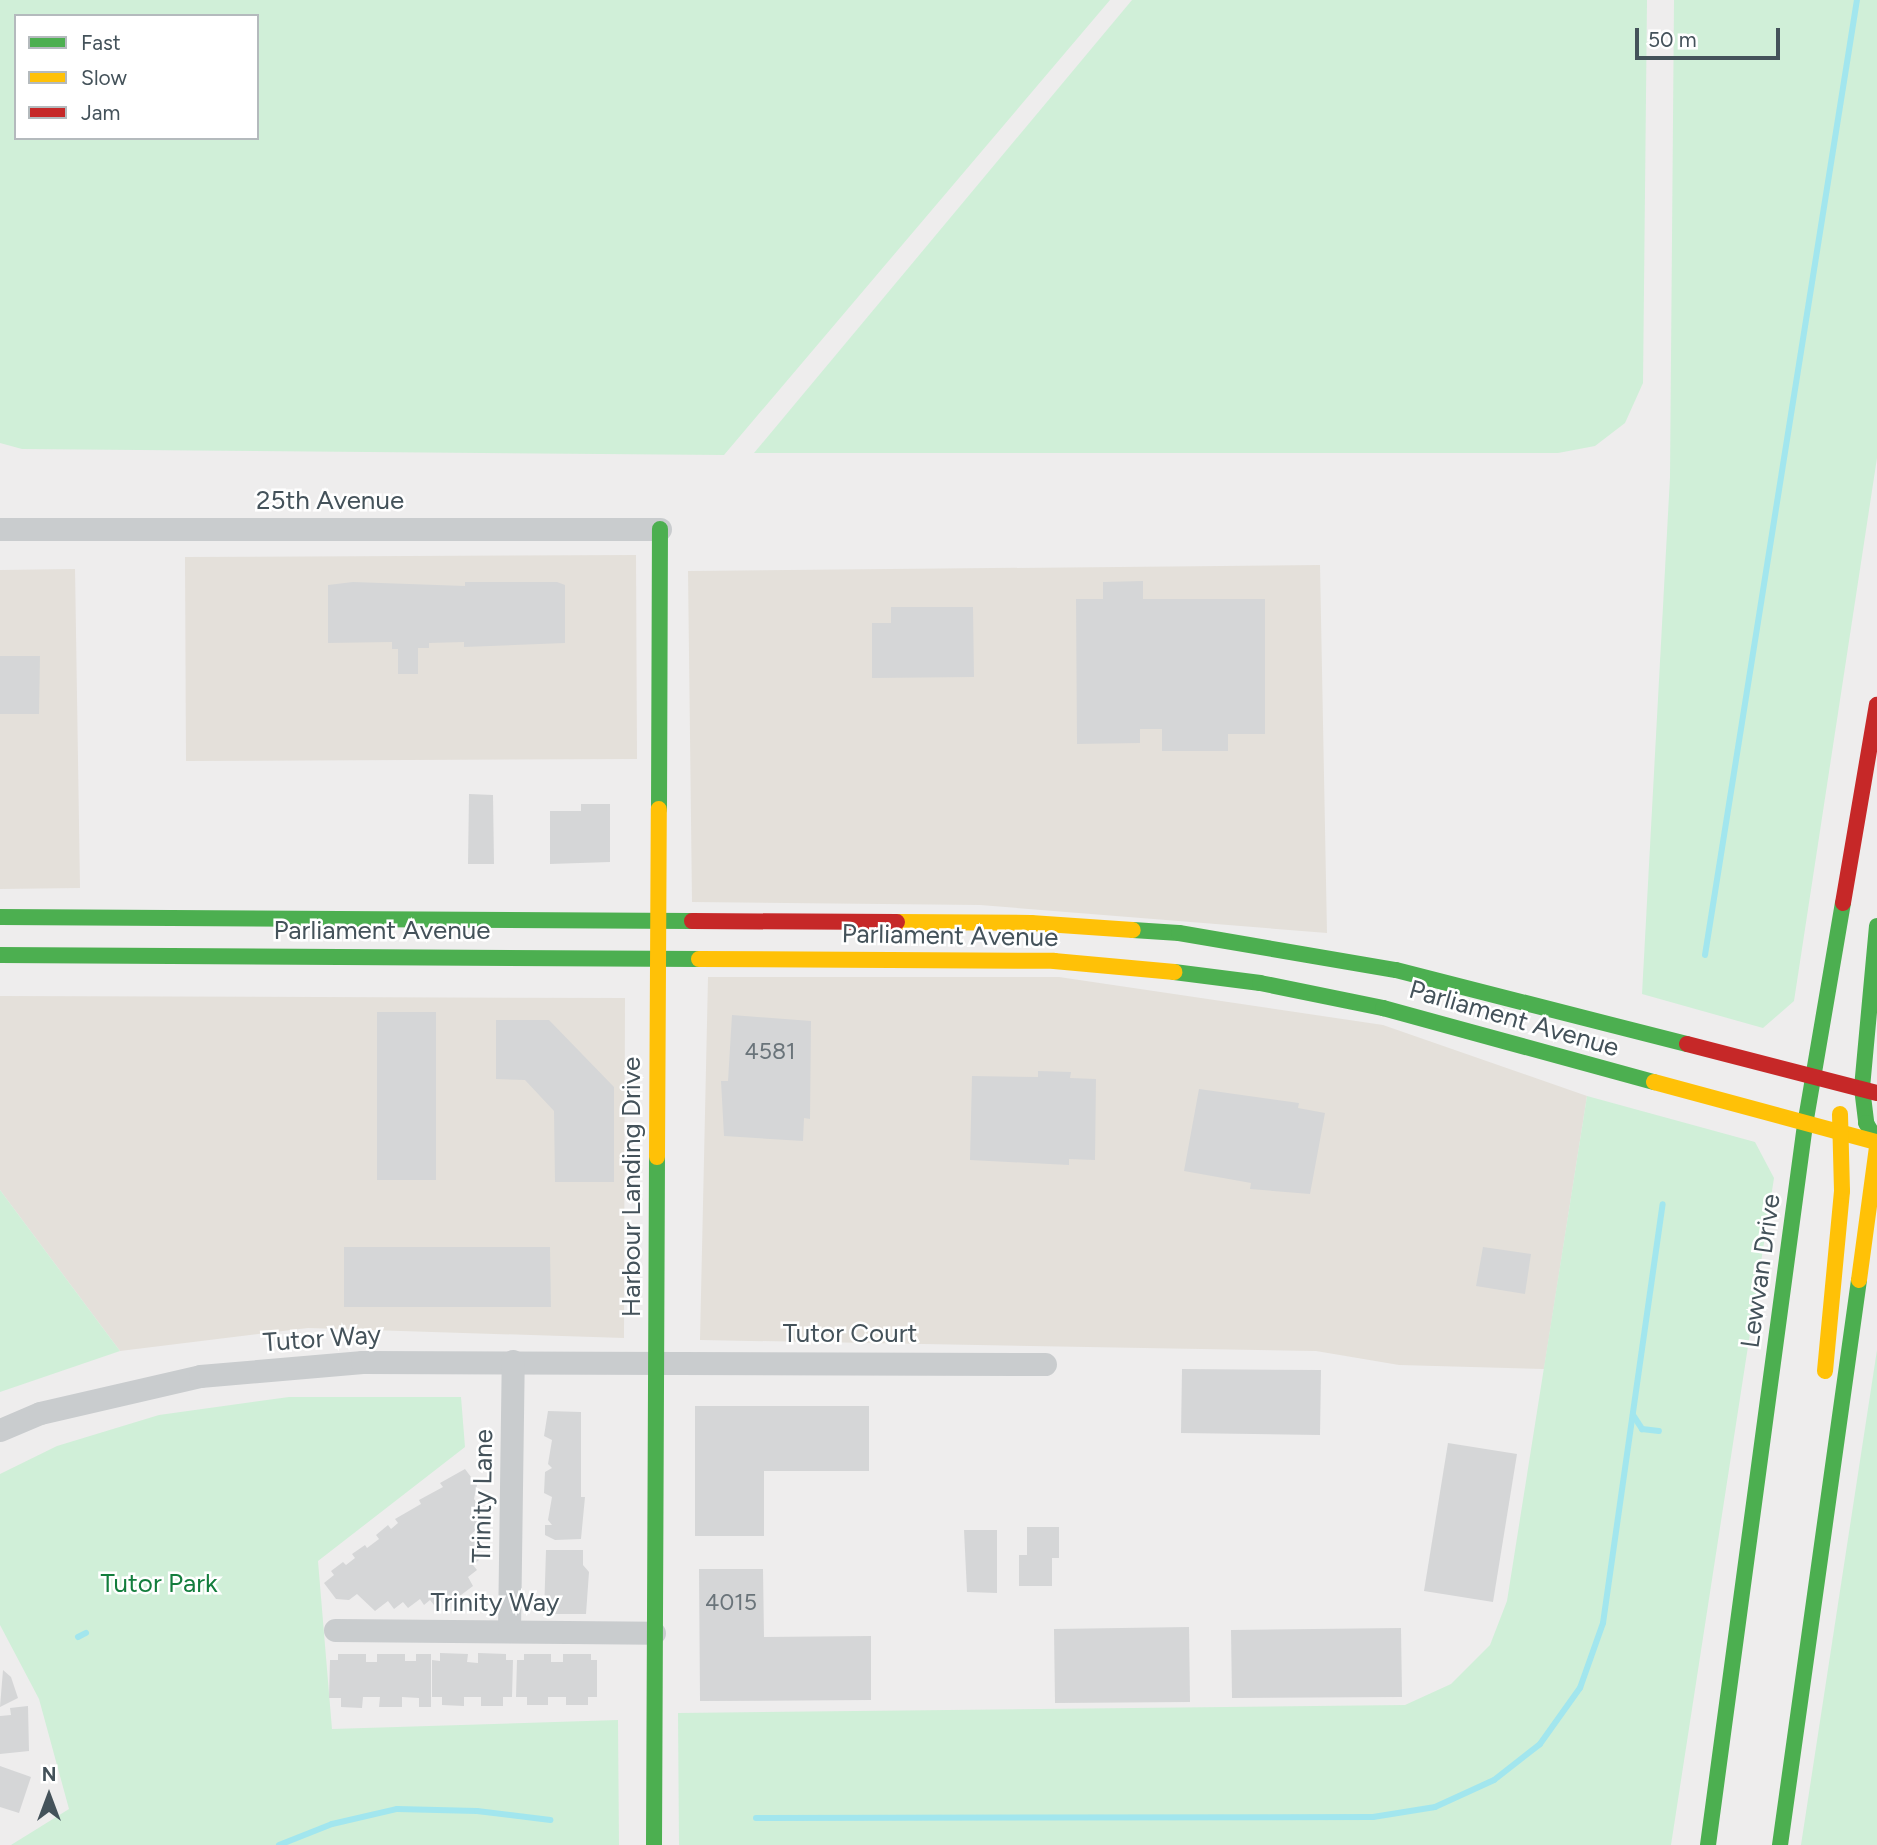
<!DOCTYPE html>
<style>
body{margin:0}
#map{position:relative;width:1877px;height:1845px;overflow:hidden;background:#eeeded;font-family:Figtree,sans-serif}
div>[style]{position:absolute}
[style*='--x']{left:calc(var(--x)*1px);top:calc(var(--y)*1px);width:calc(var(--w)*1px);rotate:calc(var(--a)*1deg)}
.commercial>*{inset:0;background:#e4e0da}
.green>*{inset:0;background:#d0efd8}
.stream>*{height:6px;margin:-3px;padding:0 3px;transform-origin:3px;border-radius:3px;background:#a2e6ee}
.building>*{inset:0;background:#d5d6d7}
.street>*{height:23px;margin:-11.5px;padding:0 11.5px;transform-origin:11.5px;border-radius:11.5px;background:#c9ccce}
.fast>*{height:16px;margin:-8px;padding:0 8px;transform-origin:8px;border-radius:8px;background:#4caf50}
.slow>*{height:16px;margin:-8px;padding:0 8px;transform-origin:8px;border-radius:8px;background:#ffc107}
.jam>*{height:16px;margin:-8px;padding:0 8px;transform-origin:8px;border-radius:8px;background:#c62828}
span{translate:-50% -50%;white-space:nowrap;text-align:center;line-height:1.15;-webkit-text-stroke:5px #fff;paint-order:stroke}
.number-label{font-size:23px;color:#6a747a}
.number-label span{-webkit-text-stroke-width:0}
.street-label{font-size:26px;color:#44525a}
.park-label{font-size:26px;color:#137d3d}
.legend{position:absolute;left:14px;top:14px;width:245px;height:126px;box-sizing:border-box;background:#fff;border:2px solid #b4babd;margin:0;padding:9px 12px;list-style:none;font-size:21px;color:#44525a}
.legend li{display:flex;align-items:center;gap:14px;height:35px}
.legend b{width:35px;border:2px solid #b4babd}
.north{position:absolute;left:14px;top:1761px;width:70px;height:70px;-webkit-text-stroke:5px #fff;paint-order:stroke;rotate:0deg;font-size:19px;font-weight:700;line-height:28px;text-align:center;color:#44525a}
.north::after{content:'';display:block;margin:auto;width:24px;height:32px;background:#44525a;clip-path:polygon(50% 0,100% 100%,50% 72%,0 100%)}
.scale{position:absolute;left:1635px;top:28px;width:145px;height:32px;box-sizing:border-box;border:4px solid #44525a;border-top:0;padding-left:9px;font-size:21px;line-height:24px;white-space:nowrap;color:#44525a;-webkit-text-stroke:5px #fff;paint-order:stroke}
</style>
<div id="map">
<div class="commercial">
<i style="clip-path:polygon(636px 555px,637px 759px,186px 761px,185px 557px)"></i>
<i style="clip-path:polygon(1320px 565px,1327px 933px,980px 905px,692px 902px,688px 571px)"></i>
<i style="clip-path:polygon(75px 569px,80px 888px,0 889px,0 570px)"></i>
<i style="clip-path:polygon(708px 977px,1059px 977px,1383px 1025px,1587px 1096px,1544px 1369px,1399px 1365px,1316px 1351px,700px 1340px)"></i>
<i style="clip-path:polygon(0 996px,625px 998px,624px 1338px,308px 1328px,120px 1351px,0 1190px)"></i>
</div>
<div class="green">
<i style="clip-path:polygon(evenodd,0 0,1110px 0,724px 455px,22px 449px,0 443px,0 0,16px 16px,257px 16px,257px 138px,16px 138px,16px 16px)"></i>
<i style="clip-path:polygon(1132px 0,1647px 0,1643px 383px,1625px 423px,1595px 446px,1558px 453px,754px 453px)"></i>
<i style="clip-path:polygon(1674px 0,1877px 0,1877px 458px,1794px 1001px,1763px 1028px,1642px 994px,1670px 477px)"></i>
<i style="clip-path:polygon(1587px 1096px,1755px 1142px,1774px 1178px,1671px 1845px,679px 1845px,678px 1713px,1405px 1705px,1451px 1684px,1490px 1645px,1507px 1601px)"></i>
<i style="clip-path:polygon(0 1190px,120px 1351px,0 1392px)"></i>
<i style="clip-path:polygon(1877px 1350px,1877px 1845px,1801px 1845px)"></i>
<i style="clip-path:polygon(289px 1397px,461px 1397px,465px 1447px,318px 1561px,332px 1729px,618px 1720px,619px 1845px,11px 1845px,69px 1809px,39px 1699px,0 1625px,0 1474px,57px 1446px,159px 1415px)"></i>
</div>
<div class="stream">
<i style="--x:1705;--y:955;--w:967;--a:-80.96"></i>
<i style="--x:1633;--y:1415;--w:17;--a:57"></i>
<i style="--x:1642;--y:1429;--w:17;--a:7"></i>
<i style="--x:78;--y:1637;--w:9;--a:-27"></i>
<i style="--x:756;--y:1818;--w:617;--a:-0.09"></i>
<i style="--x:1373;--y:1817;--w:63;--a:-9.2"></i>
<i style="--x:1435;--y:1807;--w:65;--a:-24.6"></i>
<i style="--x:1494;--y:1780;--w:58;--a:-38"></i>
<i style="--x:1540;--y:1744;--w:69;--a:-54.5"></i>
<i style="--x:1580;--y:1688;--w:69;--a:-70.5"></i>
<i style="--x:1603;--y:1623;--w:423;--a:-81.9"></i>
<i style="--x:279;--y:1845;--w:57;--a:-21.6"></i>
<i style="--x:332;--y:1824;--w:67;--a:-13"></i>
<i style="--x:397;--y:1809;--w:80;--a:1.4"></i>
<i style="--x:477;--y:1811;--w:74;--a:7"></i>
</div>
<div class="building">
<i style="clip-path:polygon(1143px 581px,1143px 599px,1265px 599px,1265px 734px,1228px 734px,1228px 751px,1162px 751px,1162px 729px,1140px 729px,1140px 743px,1077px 744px,1076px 599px,1103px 599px,1103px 582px)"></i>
<i style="clip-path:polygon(353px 582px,465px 586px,465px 582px,557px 582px,565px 585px,565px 643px,464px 647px,464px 642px,429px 643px,429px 648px,418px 648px,418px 674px,398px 674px,398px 649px,392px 649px,392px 642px,328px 643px,328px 585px)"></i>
<i style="clip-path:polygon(891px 607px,973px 607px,974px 677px,872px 678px,872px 623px,891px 623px)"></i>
<i style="clip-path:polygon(0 656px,40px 656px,39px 714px,0 714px)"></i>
<i style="clip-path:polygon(469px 794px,493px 795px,494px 864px,468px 864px)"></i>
<i style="clip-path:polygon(581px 804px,610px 804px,610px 862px,550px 864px,550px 811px,581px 811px)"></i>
<i style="clip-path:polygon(377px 1012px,436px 1012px,436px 1180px,377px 1180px)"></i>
<i style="clip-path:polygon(732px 1015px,811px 1021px,810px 1119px,804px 1118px,803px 1141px,724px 1136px,721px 1081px,728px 1081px)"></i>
<i style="clip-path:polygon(496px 1020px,549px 1020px,614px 1087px,614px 1182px,555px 1182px,554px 1111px,525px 1080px,496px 1079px)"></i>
<i style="clip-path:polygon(1038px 1071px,1071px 1072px,1070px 1078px,1096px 1079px,1095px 1160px,1069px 1159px,1069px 1165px,970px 1160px,972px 1076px,1038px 1077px)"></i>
<i style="clip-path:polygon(1199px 1089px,1299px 1103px,1298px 1108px,1325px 1113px,1310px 1194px,1250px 1189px,1251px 1183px,1184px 1171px)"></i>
<i style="clip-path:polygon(344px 1247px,550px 1247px,551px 1307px,344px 1307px)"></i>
<i style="clip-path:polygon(1483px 1247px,1531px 1254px,1525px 1294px,1476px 1286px)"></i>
<i style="clip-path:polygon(1182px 1369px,1321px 1370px,1320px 1435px,1181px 1433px)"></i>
<i style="clip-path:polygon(695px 1406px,869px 1406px,869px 1471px,764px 1471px,764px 1536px,695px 1536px)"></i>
<i style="clip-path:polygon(548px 1411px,581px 1412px,581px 1497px,585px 1497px,581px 1539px,555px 1540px,545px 1535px,545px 1525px,552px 1525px,548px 1520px,552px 1497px,544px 1493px,545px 1472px,552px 1468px,548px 1464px,552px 1440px,544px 1436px)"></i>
<i style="clip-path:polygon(1448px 1443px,1517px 1454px,1493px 1602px,1424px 1591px)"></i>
<i style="clip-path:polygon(465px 1469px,477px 1485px,474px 1499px,484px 1512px,477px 1518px,482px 1525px,470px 1535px,481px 1549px,475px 1554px,479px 1560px,473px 1565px,477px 1570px,468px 1577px,473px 1586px,453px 1601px,444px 1597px,434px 1605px,430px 1600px,424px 1605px,420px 1599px,408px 1608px,403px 1602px,394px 1609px,388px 1601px,375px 1611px,357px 1594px,349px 1600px,336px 1599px,324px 1583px,334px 1575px,331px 1571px,343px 1562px,346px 1565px,355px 1558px,352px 1554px,365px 1545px,367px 1548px,379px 1539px,376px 1535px,388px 1525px,391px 1529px,398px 1523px,395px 1519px,421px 1504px,419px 1500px,443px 1487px,440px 1483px)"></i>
<i style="clip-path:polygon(1027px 1527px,1059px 1527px,1059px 1558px,1052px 1558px,1052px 1586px,1019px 1586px,1019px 1555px,1027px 1555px)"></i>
<i style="clip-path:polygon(964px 1530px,997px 1530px,997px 1593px,967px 1592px)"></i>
<i style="clip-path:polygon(546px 1550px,583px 1550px,583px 1565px,589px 1572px,586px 1614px,544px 1614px)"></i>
<i style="clip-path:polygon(699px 1569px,763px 1569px,764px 1637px,871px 1636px,871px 1700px,700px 1701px)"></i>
<i style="clip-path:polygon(1189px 1627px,1190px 1702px,1055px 1703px,1054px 1629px)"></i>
<i style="clip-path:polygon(1401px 1628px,1402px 1697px,1232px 1698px,1231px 1630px)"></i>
<i style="clip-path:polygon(440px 1653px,468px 1654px,467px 1662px,478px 1663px,478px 1653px,506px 1654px,506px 1660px,513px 1660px,512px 1697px,503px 1697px,503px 1706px,481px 1706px,481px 1697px,464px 1697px,464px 1706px,442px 1705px,442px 1697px,432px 1697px,432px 1660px,440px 1661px)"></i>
<i style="clip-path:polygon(338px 1654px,366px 1654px,366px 1662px,377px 1662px,377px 1654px,405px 1654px,405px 1661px,416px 1661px,416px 1654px,431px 1654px,431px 1707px,419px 1707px,419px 1698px,402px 1697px,402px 1707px,379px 1707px,380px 1697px,363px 1697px,362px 1708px,341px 1707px,341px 1698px,329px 1698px,330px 1660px,338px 1660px)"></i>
<i style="clip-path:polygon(524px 1654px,551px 1654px,551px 1662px,563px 1662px,563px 1654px,591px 1654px,591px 1660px,597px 1660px,597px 1697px,588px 1697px,588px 1705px,566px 1705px,566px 1697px,548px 1697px,548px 1705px,527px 1705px,527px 1697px,516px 1697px,517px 1660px,524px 1660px)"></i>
<i style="clip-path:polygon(3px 1670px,11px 1677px,18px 1698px,0 1707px)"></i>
<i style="clip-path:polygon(28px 1706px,29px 1751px,0 1754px,0 1716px,11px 1715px,10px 1708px)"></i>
<i style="clip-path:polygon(0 1766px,31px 1777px,19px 1813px,0 1807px)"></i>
</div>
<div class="street">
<i style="--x:0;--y:529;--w:660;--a:0"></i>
<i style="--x:0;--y:1430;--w:43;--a:-23"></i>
<i style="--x:40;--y:1413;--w:164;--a:-13"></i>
<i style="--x:200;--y:1376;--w:163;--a:-4.9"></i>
<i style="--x:362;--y:1362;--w:683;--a:0.17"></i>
<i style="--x:335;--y:1630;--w:319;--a:0.5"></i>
<i style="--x:509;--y:1631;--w:270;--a:-89.2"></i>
</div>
<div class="fast">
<i style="--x:659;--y:809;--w:280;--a:-89.8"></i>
<i style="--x:0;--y:917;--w:692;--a:0.33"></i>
<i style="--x:1877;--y:926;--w:163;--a:95.3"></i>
<i style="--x:1862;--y:1088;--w:35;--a:83"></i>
<i style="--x:1866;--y:1123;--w:21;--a:59"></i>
<i style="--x:1133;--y:930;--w:46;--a:3.7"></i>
<i style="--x:1179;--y:933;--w:220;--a:9.7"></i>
<i style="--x:1396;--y:970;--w:300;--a:14.3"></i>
<i style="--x:0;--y:955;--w:699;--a:0.33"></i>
<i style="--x:1174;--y:972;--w:87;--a:7.3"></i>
<i style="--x:1260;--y:983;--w:126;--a:11.5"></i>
<i style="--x:1383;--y:1008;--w:281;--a:15.3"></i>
<i style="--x:654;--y:1845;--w:688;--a:-89.75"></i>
<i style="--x:1708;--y:1845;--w:727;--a:-82.33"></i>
<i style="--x:1805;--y:1125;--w:225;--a:-80.3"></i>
<i style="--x:1780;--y:1845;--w:570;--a:-82.04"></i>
</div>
<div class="slow">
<i style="--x:897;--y:922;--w:134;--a:0.4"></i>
<i style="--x:1031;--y:923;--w:102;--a:3.9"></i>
<i style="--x:699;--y:959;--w:355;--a:0.3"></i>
<i style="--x:1054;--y:961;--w:121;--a:5.2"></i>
<i style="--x:1654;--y:1082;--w:231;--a:15.1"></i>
<i style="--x:657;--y:1157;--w:348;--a:-89.7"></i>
<i style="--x:1859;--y:1280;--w:134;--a:-82.3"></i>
<i style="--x:1825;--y:1371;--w:181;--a:-84.6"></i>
<i style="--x:1842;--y:1191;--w:77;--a:-91.5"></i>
</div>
<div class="jam">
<i style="--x:1843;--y:903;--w:201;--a:-80.3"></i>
<i style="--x:692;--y:921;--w:205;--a:0.3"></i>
<i style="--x:1687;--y:1044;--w:196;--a:14.5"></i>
</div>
<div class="number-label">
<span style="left:770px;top:1051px">4581</span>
<span style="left:731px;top:1602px">4015</span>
</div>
<div class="street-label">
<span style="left:330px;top:501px">25th Avenue</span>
<span style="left:382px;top:931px">Parliament Avenue</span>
<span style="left:950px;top:936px;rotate:1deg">Parliament Avenue</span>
<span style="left:1514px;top:1019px;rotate:16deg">Parliament Avenue</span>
<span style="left:632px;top:1187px;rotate:-90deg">Harbour Landing Drive</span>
<span style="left:1761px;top:1271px;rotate:-82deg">Lewvan Drive</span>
<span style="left:850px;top:1334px">Tutor Court</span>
<span style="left:322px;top:1339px;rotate:-4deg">Tutor Way</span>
<span style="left:483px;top:1496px;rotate:-89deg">Trinity Lane</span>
<span style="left:495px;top:1603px">Trinity Way</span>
</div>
<div class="park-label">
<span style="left:159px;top:1584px">Tutor Park</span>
</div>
<ul class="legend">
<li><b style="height:9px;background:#4caf50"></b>Fast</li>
<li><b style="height:9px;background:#ffc107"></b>Slow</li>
<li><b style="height:9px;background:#c62828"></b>Jam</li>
</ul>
<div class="north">N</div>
<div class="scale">50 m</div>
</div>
